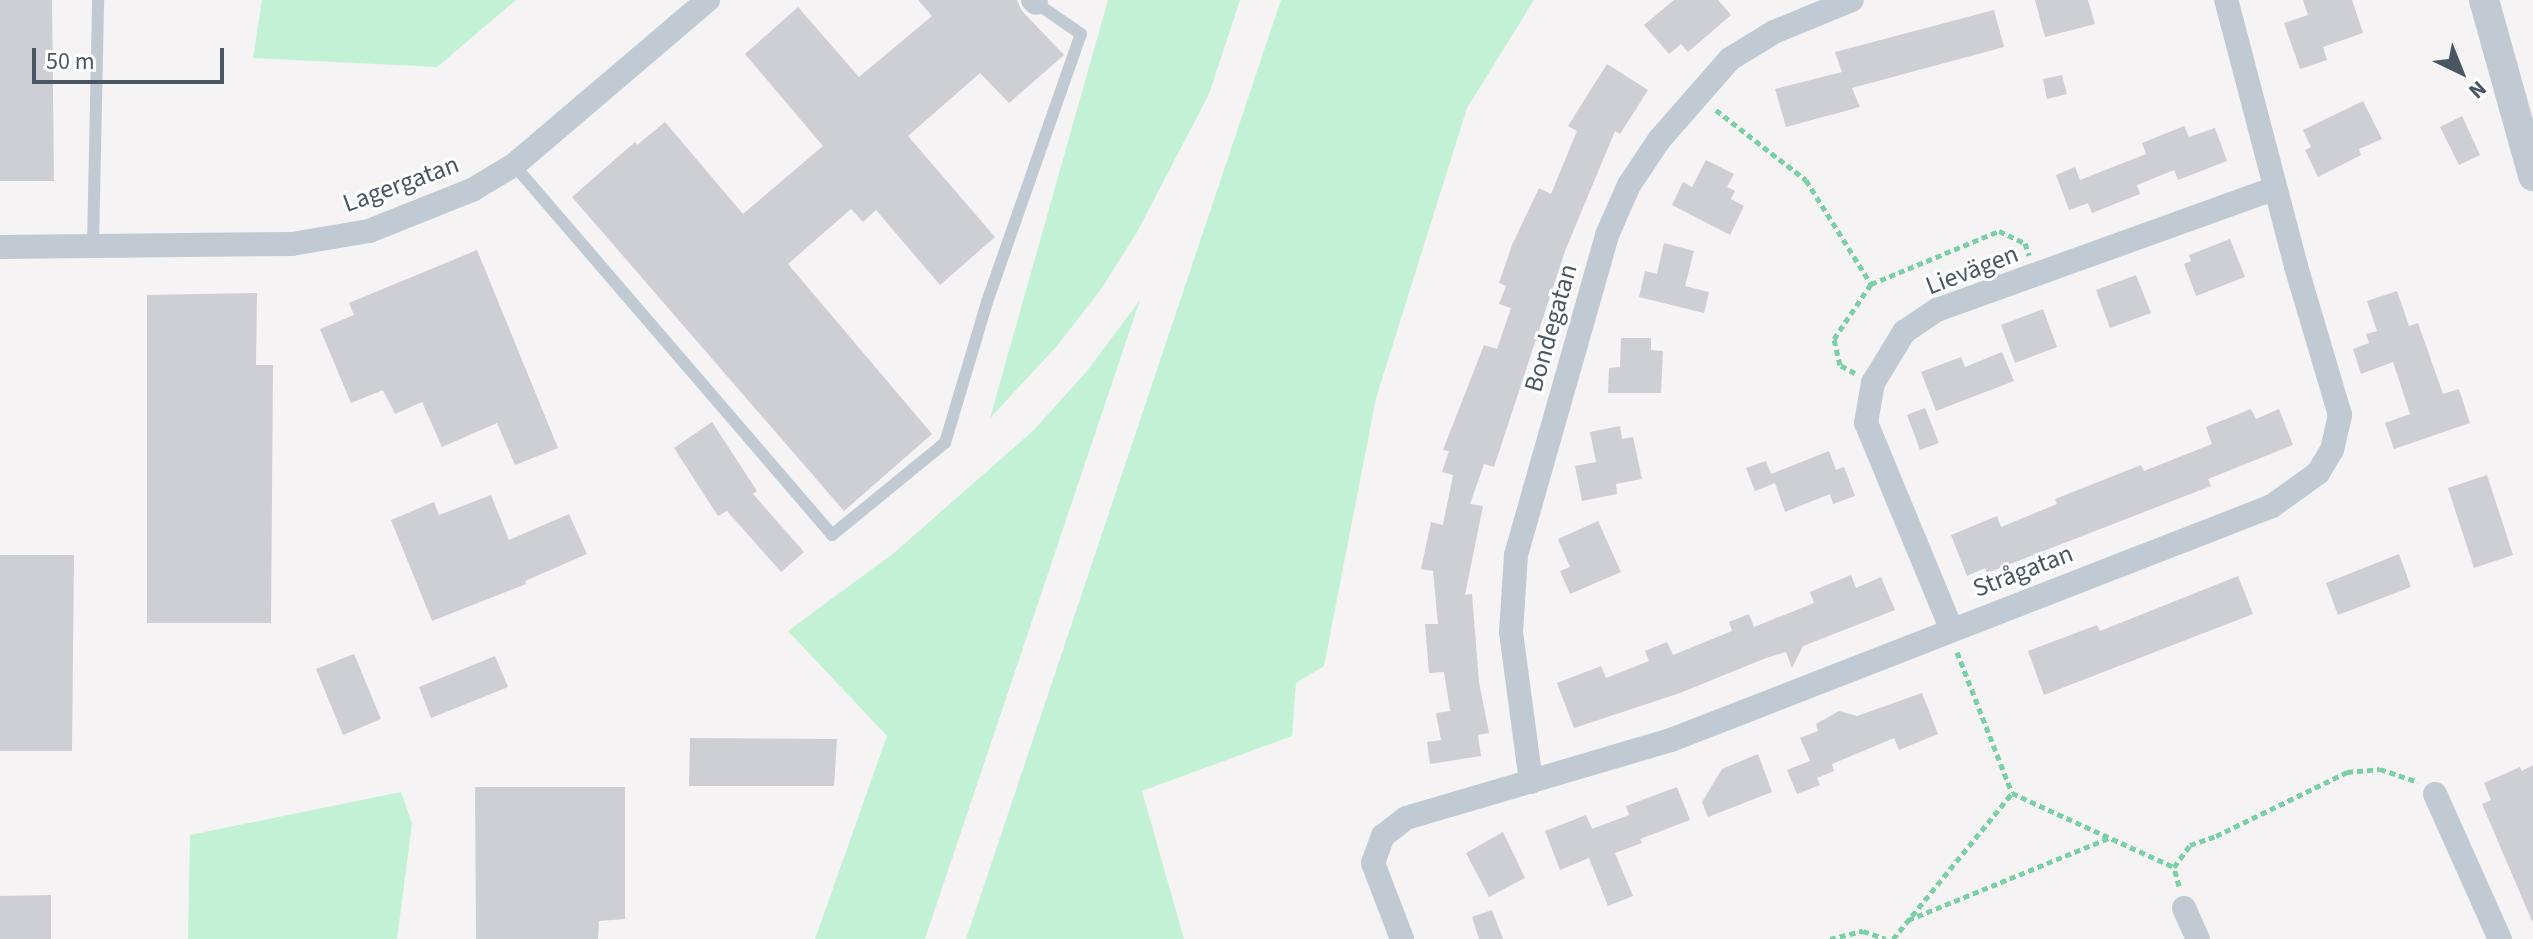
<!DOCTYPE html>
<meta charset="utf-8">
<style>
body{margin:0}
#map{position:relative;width:2533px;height:939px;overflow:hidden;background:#f5f3f3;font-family:"Source Sans 3",sans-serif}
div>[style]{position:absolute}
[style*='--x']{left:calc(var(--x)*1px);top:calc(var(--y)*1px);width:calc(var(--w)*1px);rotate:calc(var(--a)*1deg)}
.green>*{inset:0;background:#c3f1d5}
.building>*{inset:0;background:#cdcfd5}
.path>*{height:5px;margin-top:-2.5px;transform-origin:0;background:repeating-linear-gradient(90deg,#7ad0a6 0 6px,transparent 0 10px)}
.service>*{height:12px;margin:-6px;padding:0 6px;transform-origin:6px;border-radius:6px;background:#c1cad2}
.minor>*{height:24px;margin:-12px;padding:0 12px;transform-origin:12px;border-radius:12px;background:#c1cad2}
.tertiary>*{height:30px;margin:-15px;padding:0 15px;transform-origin:15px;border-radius:15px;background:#c1cad2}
span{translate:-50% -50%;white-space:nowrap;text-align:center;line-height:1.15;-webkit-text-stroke:6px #fff;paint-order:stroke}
.street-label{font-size:26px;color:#4a5661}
.north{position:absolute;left:2421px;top:32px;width:80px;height:80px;-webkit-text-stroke:6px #fff;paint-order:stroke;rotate:137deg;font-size:22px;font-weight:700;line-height:32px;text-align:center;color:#4a5661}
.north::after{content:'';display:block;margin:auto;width:28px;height:36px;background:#4a5661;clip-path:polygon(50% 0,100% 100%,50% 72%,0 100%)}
.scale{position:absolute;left:32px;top:48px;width:192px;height:36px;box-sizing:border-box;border:4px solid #4a5661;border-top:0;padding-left:10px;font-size:24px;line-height:28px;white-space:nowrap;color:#4a5661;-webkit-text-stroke:6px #fff;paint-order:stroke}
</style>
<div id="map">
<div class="green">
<i style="clip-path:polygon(262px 0,516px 0,437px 67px,253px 58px)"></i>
<i style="clip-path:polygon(1108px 0,1240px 0,1209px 94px,1137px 232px,1101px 289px,1057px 346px,990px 418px)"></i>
<i style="clip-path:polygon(1281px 0,1534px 0,1467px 108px,1376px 398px,1324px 666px,1296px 683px,1292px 736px,1142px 791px,1184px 939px,966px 939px)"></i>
<i style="clip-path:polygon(1140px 300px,925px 939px,815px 939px,887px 736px,788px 631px,894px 553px,1034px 430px,1087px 371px)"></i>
<i style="clip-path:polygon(401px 792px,412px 824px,397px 939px,188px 939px,190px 835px)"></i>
</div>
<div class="building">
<i style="clip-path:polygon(0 0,52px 0,54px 181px,0 181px)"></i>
<i style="clip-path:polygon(918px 0,1017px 0,1022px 11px,1064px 55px,1009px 103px,980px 73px,908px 136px,995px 237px,940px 285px,876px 210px,863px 222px,851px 209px,788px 264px,932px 434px,844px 511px,572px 197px,635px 142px,637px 145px,665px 122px,743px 214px,823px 146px,745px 54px,798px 7px,859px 77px,932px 16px)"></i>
<i style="clip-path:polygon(1674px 0,1718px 0,1731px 15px,1688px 52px,1681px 44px,1669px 54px,1644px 25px)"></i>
<i style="clip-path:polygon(2035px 0,2088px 0,2095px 24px,2045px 37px)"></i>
<i style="clip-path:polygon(2303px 0,2352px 0,2363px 33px,2323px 47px,2327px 60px,2300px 69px,2284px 23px,2308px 15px)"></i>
<i style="clip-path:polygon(1994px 10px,2004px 47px,1852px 88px,1860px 107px,1786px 127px,1775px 89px,1842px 72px,1835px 52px)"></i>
<i style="clip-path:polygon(1607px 64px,1648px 90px,1620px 134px,1615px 131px,1565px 251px,1494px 467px,1484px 464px,1470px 504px,1483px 506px,1465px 595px,1472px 594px,1479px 682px,1489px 733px,1478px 735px,1481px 756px,1430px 764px,1427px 742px,1441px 740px,1436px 713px,1450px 711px,1444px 672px,1429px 673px,1425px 624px,1438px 624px,1433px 571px,1421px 569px,1431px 522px,1443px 525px,1453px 475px,1442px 472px,1449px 451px,1443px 450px,1484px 345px,1497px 349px,1511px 308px,1499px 304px,1506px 286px,1499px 283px,1512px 245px,1539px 188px,1551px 194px,1577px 131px,1568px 126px)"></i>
<i style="clip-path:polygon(2062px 75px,2067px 94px,2047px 99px,2043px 79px)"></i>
<i style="clip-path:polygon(2363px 101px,2382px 139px,2359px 149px,2361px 155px,2318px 177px,2305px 150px,2311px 147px,2303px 130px)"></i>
<i style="clip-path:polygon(2462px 116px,2480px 155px,2459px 165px,2440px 127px)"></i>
<i style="clip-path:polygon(2184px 126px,2189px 137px,2215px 128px,2227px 161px,2178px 180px,2174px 170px,2137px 185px,2140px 194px,2092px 213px,2088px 203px,2069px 210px,2056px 175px,2075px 167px,2080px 180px,2146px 154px,2142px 143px)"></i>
<i style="clip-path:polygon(1706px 160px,1734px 174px,1727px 187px,1735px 191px,1731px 199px,1744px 206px,1730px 235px,1672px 205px,1683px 182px,1692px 187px)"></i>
<i style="clip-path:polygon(2230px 239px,2245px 277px,2196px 296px,2184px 264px,2191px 261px,2189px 255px)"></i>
<i style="clip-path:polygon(1664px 243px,1694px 251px,1685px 286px,1709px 292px,1704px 313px,1639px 297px,1645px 271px,1657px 274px)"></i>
<i style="clip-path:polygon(477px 250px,558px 448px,515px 465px,497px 423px,442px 447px,422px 402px,395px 414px,383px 390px,351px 403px,320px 329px,354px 315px,349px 303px)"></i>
<i style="clip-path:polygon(2136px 275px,2151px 313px,2110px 328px,2096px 290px)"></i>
<i style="clip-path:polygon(2397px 291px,2409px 326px,2418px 323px,2443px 394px,2459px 389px,2470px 423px,2394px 449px,2385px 423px,2410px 414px,2393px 362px,2361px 374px,2353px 349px,2369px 343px,2366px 334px,2377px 331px,2367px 301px)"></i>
<i style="clip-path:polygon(257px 293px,256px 365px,273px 365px,271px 623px,147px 623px,147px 295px)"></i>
<i style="clip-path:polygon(2043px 309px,2057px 347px,2015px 363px,2001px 325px)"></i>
<i style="clip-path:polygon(1621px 338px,1651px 338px,1651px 350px,1663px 351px,1661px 393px,1608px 393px,1609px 368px,1620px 367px)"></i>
<i style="clip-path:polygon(2002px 352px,2014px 381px,1936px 411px,1921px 372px,1961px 357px,1965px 367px)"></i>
<i style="clip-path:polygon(1925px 408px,1939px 443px,1920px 450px,1907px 415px)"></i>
<i style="clip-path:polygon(2251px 409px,2256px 419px,2279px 409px,2293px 445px,2208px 479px,2211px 486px,1987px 573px,1985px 568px,1967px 576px,1951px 535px,1997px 516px,2001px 527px,2057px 504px,2055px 499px,2141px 465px,2144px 471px,2212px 444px,2206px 427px)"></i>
<i style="clip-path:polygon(712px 422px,757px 491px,753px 494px,804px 552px,781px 572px,727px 511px,718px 516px,674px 448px)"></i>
<i style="clip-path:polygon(1620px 426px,1622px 439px,1633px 437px,1642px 479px,1616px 484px,1617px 494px,1582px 501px,1575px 466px,1596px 462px,1590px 432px)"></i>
<i style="clip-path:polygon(1829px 451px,1836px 470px,1844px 467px,1855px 496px,1833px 504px,1830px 494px,1785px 512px,1775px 483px,1755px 491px,1746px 468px,1766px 461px,1771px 474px)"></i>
<i style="clip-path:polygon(2487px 475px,2513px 555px,2474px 568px,2448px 488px)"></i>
<i style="clip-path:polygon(491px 495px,509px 540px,569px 514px,587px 554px,525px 581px,526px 584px,432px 621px,391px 520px,434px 502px,439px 515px)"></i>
<i style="clip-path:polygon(1598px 521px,1621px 572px,1570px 594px,1560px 571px,1570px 567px,1558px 539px)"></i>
<i style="clip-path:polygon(2399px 554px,2411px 587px,2338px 615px,2326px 583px)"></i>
<i style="clip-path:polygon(0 555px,74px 555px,72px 751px,0 751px)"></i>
<i style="clip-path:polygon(1851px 575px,1856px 588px,1881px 577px,1895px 610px,1803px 646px,1792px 668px,1786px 652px,1766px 658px,1680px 693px,1574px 728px,1557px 683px,1601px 666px,1606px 678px,1649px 661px,1645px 651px,1667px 642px,1673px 655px,1732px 631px,1729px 622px,1749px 614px,1754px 627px,1814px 603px,1810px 592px)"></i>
<i style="clip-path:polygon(2238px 576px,2253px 614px,2044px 695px,2028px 651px,2097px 625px,2100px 631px)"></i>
<i style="clip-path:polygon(354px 654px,381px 719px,343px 735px,316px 669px)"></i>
<i style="clip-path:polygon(495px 656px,508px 687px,431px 718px,419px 687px)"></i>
<i style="clip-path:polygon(1922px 693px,1938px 734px,1899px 750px,1894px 738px,1832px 764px,1834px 771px,1817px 778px,1820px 785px,1797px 794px,1787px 770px,1810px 761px,1800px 738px,1818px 731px,1816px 724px,1839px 711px,1857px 716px)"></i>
<i style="clip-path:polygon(690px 738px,837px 739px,834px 786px,689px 786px)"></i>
<i style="clip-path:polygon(1758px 754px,1772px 792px,1708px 817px,1702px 802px,1722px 769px)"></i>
<i style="clip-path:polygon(2533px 765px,2533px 921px,2532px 921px,2482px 804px,2491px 800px,2484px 783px,2520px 767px,2522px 771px)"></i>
<i style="clip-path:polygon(475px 787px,625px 787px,625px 919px,599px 921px,598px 939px,476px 939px)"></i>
<i style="clip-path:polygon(1677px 787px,1690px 820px,1640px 839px,1642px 843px,1615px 853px,1633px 896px,1608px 906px,1589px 858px,1560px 870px,1545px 831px,1586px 815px,1592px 829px,1629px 815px,1626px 806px)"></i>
<i style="clip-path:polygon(1503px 832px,1525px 878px,1489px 897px,1466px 853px)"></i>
<i style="clip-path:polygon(51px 895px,51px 939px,0 939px,0 896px)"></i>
<i style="clip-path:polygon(1492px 910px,1503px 939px,1479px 939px,1472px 917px)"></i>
</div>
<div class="path">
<i style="--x:1716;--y:110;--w:114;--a:37.9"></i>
<i style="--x:1806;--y:180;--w:123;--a:58"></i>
<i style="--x:1855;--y:373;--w:17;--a:-152"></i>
<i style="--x:1840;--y:365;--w:27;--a:-103"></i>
<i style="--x:1834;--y:339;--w:66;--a:-56.1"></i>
<i style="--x:1871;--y:284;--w:139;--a:-22.5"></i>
<i style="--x:1999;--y:231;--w:29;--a:25"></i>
<i style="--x:2025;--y:243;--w:13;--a:72"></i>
<i style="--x:1957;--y:652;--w:151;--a:68.7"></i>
<i style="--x:2012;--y:793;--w:178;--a:24.6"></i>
<i style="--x:2179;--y:886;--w:20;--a:-105"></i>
<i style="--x:2174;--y:867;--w:27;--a:-54"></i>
<i style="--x:2190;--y:845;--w:28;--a:-19"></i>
<i style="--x:2216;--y:836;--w:146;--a:-26"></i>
<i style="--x:2347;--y:772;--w:33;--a:-5"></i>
<i style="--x:2380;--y:769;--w:40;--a:18.9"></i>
<i style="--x:1908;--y:920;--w:217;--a:-22.2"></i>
<i style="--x:1830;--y:939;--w:34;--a:-14"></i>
<i style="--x:1863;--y:931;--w:24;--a:19"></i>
<i style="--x:1893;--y:939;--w:188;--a:-50.8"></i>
</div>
<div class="service">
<i style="--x:514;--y:165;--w:488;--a:49.3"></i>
<i style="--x:832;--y:535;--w:146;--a:-39.2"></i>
<i style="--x:945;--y:443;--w:147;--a:-73.4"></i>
<i style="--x:987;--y:302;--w:284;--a:-70.7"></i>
<i style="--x:1081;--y:34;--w:55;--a:-145.4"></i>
<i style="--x:93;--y:246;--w:246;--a:-88.8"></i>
</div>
<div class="minor">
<i style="--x:1033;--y:0;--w:4;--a:45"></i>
<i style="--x:0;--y:247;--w:292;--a:-0.6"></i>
<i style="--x:292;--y:244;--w:78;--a:-9.6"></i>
<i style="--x:369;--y:231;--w:111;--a:-21.7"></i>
<i style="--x:472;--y:190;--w:49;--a:-30.8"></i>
<i style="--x:514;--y:165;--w:255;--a:-40.4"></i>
<i style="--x:1951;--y:628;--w:222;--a:-112.5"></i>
<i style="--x:1866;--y:423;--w:41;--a:-80.1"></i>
<i style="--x:1873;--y:383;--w:60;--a:-58.7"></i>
<i style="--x:1904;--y:332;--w:40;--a:-34"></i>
<i style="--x:1937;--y:310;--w:359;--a:-19.8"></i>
<i style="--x:1531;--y:782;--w:151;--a:-97.6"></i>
<i style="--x:1511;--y:632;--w:77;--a:-86.3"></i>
<i style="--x:1516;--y:555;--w:333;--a:-74.1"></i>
<i style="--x:1607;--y:235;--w:55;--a:-66.3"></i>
<i style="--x:1629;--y:185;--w:54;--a:-56.3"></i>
<i style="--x:1659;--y:140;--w:108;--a:-48.8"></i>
<i style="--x:1730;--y:59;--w:52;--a:-31.5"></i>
<i style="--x:1774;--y:32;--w:84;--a:-22.3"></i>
<i style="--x:2435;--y:794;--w:159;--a:65.9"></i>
<i style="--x:2184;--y:908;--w:34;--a:66"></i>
<i style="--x:1402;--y:939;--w:81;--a:-110.9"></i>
<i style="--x:1373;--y:863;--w:29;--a:-70"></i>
<i style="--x:1383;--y:836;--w:29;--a:-38"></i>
<i style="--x:1406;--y:818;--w:276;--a:-16.4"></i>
<i style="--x:1671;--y:740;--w:645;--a:-21.27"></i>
<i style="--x:2272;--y:506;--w:57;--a:-35.7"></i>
<i style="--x:2318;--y:473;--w:27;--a:-59"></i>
<i style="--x:2332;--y:450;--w:36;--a:-77"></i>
<i style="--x:2340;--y:415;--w:155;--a:-106.5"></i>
<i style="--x:2296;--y:266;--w:275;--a:-104.7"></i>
</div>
<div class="tertiary">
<i style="--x:2484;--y:0;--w:183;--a:74.4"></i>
</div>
<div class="street-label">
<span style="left:401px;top:184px;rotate:-20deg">Lagergatan</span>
<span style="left:1972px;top:270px;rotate:-21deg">Lievägen</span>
<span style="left:1551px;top:328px;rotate:-74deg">Bondegatan</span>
<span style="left:2023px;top:571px;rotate:-21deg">Strågatan</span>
</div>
<div class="north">N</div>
<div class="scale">50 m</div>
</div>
